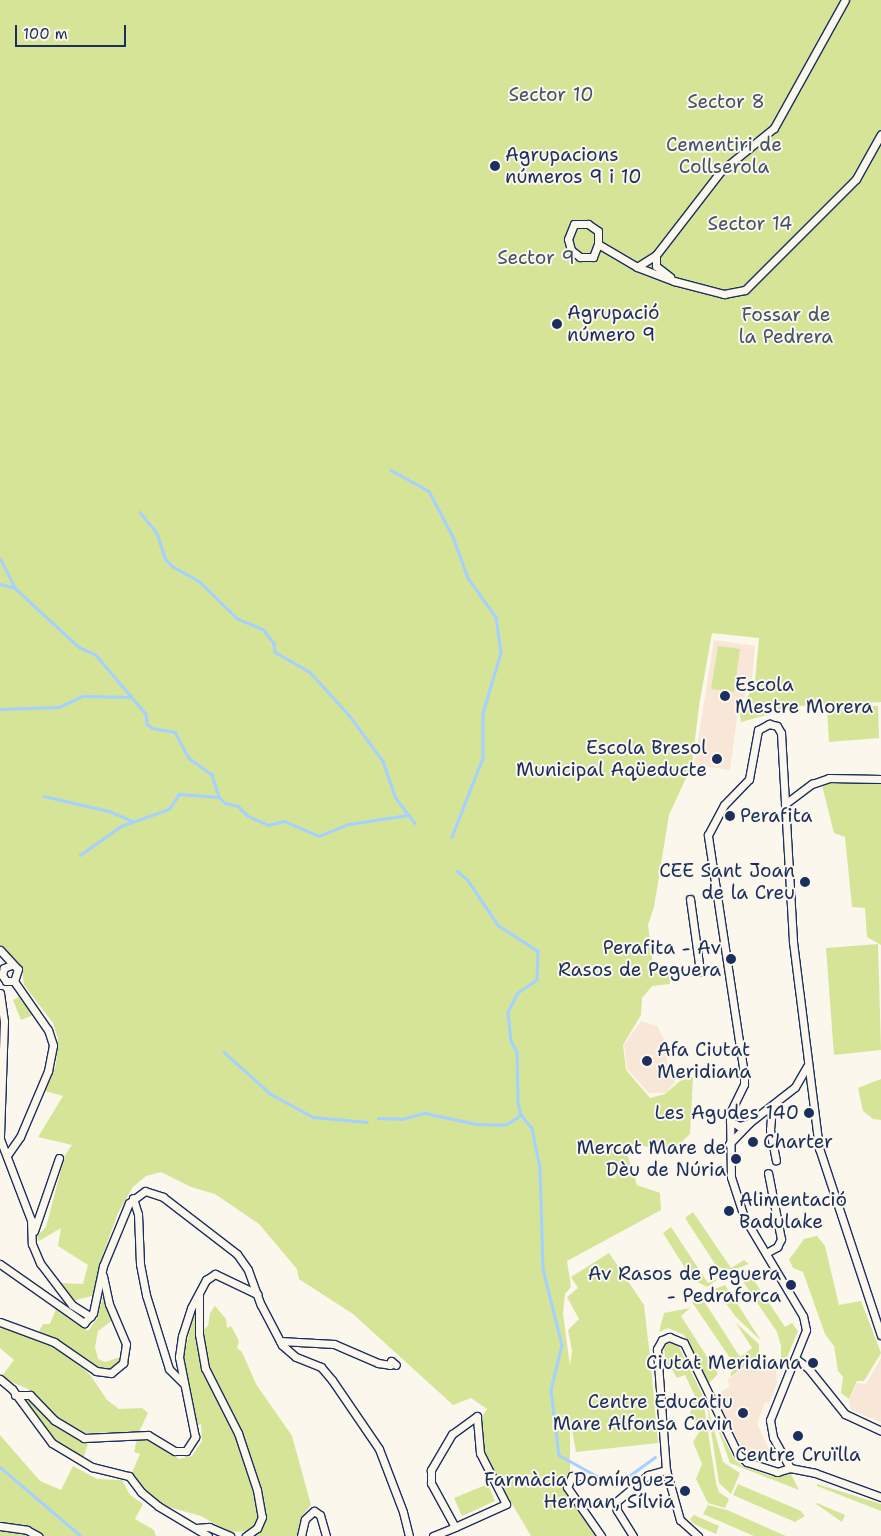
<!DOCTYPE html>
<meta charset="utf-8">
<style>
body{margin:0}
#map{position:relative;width:881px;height:1536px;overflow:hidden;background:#fbf7ec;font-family:"Shantell Sans",sans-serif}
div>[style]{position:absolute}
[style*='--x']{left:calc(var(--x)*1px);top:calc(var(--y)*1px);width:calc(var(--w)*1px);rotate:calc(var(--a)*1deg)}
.built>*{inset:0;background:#f8e6d7}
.green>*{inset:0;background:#d6e497}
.stream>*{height:2.5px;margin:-1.25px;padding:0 1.25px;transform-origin:1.25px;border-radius:1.25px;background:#a4d1ff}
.roads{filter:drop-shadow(1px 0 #1b2f5e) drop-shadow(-1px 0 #1b2f5e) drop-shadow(0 1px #1b2f5e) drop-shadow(0 -1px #1b2f5e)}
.minor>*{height:7px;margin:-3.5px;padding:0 3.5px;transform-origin:3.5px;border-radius:3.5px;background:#fbf7ec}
.dots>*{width:14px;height:14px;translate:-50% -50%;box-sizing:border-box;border:2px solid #fbf7ec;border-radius:50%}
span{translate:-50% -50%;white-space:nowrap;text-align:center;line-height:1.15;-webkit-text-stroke:4px #fbf7ec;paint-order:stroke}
.park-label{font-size:19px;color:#405369}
.poi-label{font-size:19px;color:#1b2f5e}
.left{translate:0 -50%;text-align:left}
.right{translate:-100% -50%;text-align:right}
.scale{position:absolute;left:15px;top:25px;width:111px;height:22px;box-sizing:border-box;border:2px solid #1b2f5e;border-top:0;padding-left:6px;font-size:15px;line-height:18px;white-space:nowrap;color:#1b2f5e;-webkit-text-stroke:4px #fbf7ec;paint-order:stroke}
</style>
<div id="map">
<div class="built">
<i style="clip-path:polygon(714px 640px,755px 646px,752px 681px,738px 710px,730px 770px,694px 765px)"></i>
<i style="clip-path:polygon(641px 1021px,657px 1026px,664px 1039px,668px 1068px,675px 1082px,666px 1093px,649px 1093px,627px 1069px,624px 1045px)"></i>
<i style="clip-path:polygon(764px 1354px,776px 1370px,777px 1383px,769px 1403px,765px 1402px,757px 1424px,776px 1463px,745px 1453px,714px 1395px,730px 1387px,727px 1380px)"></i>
<i style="clip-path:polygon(881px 1358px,881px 1422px,851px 1410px,849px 1401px,857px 1383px,866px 1384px)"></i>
</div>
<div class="green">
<i style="clip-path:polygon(0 0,881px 0,881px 702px,799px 706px,741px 722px,740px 714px,755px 681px,759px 638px,712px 633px,699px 706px,692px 765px,669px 815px,654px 907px,648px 925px,653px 966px,671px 968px,670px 984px,652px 986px,642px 998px,641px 1015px,623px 1045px,626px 1070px,650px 1098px,665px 1094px,680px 1081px,693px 1077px,690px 1134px,672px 1151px,631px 1144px,628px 1157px,637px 1185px,660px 1193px,661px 1210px,567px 1261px,571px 1287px,565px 1294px,563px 1313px,570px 1366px,572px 1351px,568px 1330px,579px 1319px,567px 1297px,578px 1288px,571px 1277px,609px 1253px,644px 1305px,651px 1366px,658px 1443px,576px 1452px,570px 1419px,570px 1473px,561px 1483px,596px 1536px,531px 1536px,483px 1455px,481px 1418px,487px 1409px,471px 1398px,453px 1405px,353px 1314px,299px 1279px,297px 1269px,259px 1224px,215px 1194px,191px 1187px,161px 1172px,146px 1176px,133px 1187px,118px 1213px,99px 1265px,95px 1295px,73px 1301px,59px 1283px,83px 1284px,88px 1265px,58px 1246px,61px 1228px,39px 1241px,37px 1236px,46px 1227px,65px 1155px,72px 1145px,38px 1137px,63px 1096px,45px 1091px,56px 1065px,58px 1039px,53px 1023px,24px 985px,22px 969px,0 946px)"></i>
<i style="clip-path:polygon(718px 646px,740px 649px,734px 692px,711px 689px)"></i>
<i style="clip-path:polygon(878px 706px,879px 738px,829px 742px,827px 709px)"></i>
<i style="clip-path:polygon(840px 781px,881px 784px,881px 945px,867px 937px,865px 908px,852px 907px,845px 837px,834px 833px,822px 785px)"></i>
<i style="clip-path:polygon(878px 944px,881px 1050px,834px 1055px,826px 948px)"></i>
<i style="clip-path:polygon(19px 997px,33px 1015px,21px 1020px,13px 1000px)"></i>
<i style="clip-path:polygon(881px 1079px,881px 1120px,873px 1119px,863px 1111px,858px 1088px)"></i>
<i style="clip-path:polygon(693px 1212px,731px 1268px,744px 1260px,749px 1264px,733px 1270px,717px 1267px,685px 1218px)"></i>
<i style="clip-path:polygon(671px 1227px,708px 1283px,720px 1278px,707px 1287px,692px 1279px,663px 1233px)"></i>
<i style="clip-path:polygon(817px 1236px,825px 1246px,839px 1305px,861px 1301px,881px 1353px,864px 1381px,857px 1381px,849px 1399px,841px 1393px,843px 1377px,838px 1371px,834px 1346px,825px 1334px,803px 1272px,793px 1268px,789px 1259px,794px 1253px,798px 1256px,794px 1253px,804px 1239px)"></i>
<i style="clip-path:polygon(747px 1270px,785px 1327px,792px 1323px,798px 1331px,781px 1372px,781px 1346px,777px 1332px,738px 1274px)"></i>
<i style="clip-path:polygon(725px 1285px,760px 1339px,759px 1339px,736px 1317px,715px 1289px)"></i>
<i style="clip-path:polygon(103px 1297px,113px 1320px,98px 1331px,95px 1347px,98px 1359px,105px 1362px,121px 1357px,116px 1366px,106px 1370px,98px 1369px,71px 1348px,39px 1331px,43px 1324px,50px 1324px,56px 1309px,88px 1331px,97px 1319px)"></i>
<i style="clip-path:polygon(702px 1298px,740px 1357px,752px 1348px,736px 1323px,759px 1344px,759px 1356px,730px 1377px,734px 1364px,692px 1302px)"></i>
<i style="clip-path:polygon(196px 1306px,201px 1332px,208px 1326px,210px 1313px,215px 1306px,226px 1319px,227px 1328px,231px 1326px,239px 1341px,237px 1348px,242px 1352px,256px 1384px,292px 1436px,311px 1505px,301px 1517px,297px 1536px,255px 1536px,247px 1531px,229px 1532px,201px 1516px,161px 1505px,131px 1475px,140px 1454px,134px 1452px,137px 1439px,150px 1440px,179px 1459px,192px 1456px,202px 1441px,201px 1424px,198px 1425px,187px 1386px,184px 1354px)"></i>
<i style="clip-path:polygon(690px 1308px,681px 1316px,718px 1374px,709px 1383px,684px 1335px,668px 1328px,659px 1332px,664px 1313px)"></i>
<i style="clip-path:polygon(3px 1327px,28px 1334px,71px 1357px,91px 1376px,107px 1400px,119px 1409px,142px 1408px,148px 1413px,139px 1432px,82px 1433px,51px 1413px,30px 1390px,1px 1377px,14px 1360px,0 1348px,0 1329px)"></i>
<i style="clip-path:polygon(670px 1342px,677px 1343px,702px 1394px,716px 1483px,719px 1492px,729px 1499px,725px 1508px,708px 1503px,696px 1479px,702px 1464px,693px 1442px,700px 1431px,690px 1413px,695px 1396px,685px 1375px,677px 1378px,671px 1368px,666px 1369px,664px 1346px)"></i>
<i style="clip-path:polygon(22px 1398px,28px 1398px,59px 1428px,88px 1444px,83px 1459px,53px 1440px)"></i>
<i style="clip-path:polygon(707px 1404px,723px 1462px,740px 1473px,731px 1494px,719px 1483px)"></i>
<i style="clip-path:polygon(716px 1424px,733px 1457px,742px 1466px,771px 1476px,791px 1474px,799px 1490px,730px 1463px)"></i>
<i style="clip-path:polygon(0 1435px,40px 1481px,61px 1490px,73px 1466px,97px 1479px,122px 1480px,130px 1495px,143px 1504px,135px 1519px,154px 1530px,156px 1536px,0 1536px)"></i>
<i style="clip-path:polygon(488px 1484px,495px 1501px,462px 1516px,454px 1498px)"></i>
<i style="clip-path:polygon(738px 1484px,801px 1511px,805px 1516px,795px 1522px,733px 1495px)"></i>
<i style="clip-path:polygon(817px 1484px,881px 1504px,881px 1511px,817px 1486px)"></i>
<i style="clip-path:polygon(817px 1503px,845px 1515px,842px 1522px,816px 1504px)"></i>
<i style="clip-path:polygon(708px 1505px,727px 1510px,786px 1536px,754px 1536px,703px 1514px)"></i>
<i style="clip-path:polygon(694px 1515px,719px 1526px,716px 1534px,694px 1524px,690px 1519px)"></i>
</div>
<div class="stream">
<i style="--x:391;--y:470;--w:43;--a:28.9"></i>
<i style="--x:429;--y:491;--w:52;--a:62.4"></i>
<i style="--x:453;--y:537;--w:44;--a:69.9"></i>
<i style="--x:468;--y:578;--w:48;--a:54.3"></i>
<i style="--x:496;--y:617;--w:36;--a:82"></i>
<i style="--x:501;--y:653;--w:63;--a:106.7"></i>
<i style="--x:483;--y:713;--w:45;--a:90"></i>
<i style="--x:483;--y:758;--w:85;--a:111.4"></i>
<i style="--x:140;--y:512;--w:27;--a:51"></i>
<i style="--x:157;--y:533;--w:26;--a:72"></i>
<i style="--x:165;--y:558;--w:11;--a:49"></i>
<i style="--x:172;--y:566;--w:31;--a:29"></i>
<i style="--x:199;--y:581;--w:54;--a:44.3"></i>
<i style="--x:238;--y:619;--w:27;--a:22"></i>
<i style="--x:263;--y:629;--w:18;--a:52"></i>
<i style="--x:274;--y:643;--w:9;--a:84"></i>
<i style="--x:275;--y:652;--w:40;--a:29.7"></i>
<i style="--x:310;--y:672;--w:58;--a:47.8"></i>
<i style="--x:349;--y:715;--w:57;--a:53.5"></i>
<i style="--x:383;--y:761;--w:39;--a:71"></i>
<i style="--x:396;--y:798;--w:31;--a:53"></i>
<i style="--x:0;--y:558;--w:34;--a:63"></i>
<i style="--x:15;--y:588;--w:87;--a:42.7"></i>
<i style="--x:79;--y:647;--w:19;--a:25"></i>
<i style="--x:96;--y:655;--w:77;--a:49.7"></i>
<i style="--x:146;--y:714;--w:10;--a:84"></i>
<i style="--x:147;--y:724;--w:6;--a:39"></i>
<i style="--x:152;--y:728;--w:23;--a:10"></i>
<i style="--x:175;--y:732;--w:30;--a:62"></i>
<i style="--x:189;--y:758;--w:29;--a:36"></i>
<i style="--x:212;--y:775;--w:23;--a:72"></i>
<i style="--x:219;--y:797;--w:8;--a:45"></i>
<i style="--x:225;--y:803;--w:13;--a:13"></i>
<i style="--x:238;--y:806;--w:14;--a:45"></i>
<i style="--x:248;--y:816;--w:22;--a:24"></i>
<i style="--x:268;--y:825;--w:16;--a:-14"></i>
<i style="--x:284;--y:821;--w:38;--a:23"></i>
<i style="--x:319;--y:836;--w:32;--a:-22"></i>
<i style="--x:349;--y:824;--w:59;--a:-8.8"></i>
<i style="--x:0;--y:584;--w:16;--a:15"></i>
<i style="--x:0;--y:709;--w:59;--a:-1.9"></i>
<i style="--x:59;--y:707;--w:26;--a:-25"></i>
<i style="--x:83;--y:696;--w:47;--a:1.2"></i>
<i style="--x:44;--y:796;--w:67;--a:13"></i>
<i style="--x:109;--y:811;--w:25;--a:23"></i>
<i style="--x:80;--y:855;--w:50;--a:-35.3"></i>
<i style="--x:121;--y:826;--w:51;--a:-19.5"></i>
<i style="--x:169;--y:809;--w:18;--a:-56"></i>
<i style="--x:179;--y:794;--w:40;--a:4.3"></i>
<i style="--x:457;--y:871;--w:13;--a:39"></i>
<i style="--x:467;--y:879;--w:55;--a:56"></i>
<i style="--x:498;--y:925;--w:48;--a:33"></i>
<i style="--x:538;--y:951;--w:29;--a:92"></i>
<i style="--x:537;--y:980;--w:23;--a:146"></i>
<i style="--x:518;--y:993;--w:21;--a:118"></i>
<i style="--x:508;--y:1012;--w:29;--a:84"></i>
<i style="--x:511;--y:1041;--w:13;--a:61"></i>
<i style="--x:517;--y:1052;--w:51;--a:88.9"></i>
<i style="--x:518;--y:1103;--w:12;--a:76"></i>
<i style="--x:521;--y:1115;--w:17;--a:50"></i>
<i style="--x:532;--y:1128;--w:41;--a:78.7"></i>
<i style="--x:540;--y:1168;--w:101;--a:88.3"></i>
<i style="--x:543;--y:1269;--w:78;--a:76"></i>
<i style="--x:562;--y:1345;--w:46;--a:103.7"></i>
<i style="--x:551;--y:1390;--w:65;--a:83"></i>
<i style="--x:559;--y:1455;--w:64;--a:29"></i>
<i style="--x:615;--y:1486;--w:49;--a:-35.9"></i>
<i style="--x:224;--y:1052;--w:63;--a:41.8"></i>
<i style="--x:271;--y:1094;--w:48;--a:28.7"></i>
<i style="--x:313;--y:1117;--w:54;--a:5.3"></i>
<i style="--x:378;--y:1118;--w:23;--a:2"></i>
<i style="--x:401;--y:1119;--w:25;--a:-14"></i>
<i style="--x:425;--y:1113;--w:52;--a:12.2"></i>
<i style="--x:476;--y:1124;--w:23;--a:2"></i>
<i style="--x:499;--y:1125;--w:8;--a:-7"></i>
<i style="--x:507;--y:1124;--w:17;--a:-33"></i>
<i style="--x:0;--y:1467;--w:106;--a:40.4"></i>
</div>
<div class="roads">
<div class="minor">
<i style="--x:574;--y:224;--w:14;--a:0"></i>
<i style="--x:588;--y:224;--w:12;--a:35"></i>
<i style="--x:598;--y:231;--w:13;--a:90"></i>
<i style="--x:598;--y:244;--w:14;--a:111"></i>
<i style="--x:593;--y:257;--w:13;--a:180"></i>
<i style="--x:580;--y:257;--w:11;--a:-142"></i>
<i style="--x:571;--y:250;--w:11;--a:-105"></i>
<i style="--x:568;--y:239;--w:16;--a:-68"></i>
<i style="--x:598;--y:244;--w:45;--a:30.5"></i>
<i style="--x:637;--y:267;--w:40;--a:21"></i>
<i style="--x:674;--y:281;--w:52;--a:14.6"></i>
<i style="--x:724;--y:294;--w:21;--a:-11"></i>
<i style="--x:745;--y:290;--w:157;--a:-45"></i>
<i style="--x:856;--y:179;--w:51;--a:-60.9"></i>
<i style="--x:656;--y:255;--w:11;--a:90"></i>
<i style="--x:656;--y:266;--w:18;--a:38"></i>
<i style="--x:637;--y:267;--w:22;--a:-32"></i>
<i style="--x:656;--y:255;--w:106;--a:-52.3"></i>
<i style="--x:721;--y:171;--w:68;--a:-39.1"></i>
<i style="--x:774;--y:128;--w:146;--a:-61"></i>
<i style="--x:785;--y:804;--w:34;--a:-37"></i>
<i style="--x:812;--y:784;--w:18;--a:-19"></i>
<i style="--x:829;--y:778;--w:52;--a:1.1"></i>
<i style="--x:690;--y:899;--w:73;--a:82.1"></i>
<i style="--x:0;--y:950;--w:26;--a:47"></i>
<i style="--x:18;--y:969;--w:13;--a:108"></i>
<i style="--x:11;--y:965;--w:8;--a:157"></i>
<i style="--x:4;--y:968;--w:7;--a:106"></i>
<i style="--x:2;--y:975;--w:7;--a:56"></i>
<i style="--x:6;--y:981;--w:8;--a:0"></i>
<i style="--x:0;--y:993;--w:28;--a:82"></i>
<i style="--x:4;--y:1021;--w:116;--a:92"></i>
<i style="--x:772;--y:1107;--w:23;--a:95"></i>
<i style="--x:770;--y:1130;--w:31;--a:79"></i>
<i style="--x:730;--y:1121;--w:10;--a:29"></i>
<i style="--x:739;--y:1126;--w:10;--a:-17"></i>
<i style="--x:749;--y:1123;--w:58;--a:-38"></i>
<i style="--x:795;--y:1087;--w:24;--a:-60"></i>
<i style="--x:0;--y:1139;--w:87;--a:69.1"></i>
<i style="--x:31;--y:1220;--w:24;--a:88"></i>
<i style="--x:32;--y:1244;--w:21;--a:67"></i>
<i style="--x:40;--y:1263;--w:53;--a:52.7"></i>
<i style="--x:72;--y:1305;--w:22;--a:32"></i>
<i style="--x:729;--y:1144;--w:29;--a:-46"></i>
<i style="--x:8;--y:1154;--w:21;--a:-55"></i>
<i style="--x:20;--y:1137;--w:72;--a:-67"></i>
<i style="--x:48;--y:1071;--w:26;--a:-79"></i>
<i style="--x:53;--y:1045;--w:16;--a:-108"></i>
<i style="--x:48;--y:1030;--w:60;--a:-124.8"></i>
<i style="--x:133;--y:1198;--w:17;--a:73"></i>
<i style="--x:138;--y:1214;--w:50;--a:87.7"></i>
<i style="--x:140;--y:1264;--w:32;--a:79"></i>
<i style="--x:146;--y:1295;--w:77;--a:72.7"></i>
<i style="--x:169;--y:1369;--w:20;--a:45"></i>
<i style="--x:34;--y:1231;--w:77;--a:-71.1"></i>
<i style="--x:766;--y:1253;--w:13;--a:-29"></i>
<i style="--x:777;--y:1247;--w:9;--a:-63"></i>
<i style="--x:781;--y:1239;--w:67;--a:-101.1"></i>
<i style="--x:0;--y:1264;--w:103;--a:35.1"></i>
<i style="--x:84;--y:1323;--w:13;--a:-48"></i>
<i style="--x:93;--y:1313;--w:48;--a:-78"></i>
<i style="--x:103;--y:1266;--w:68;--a:-67.6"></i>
<i style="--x:129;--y:1203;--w:20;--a:-37"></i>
<i style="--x:145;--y:1191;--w:19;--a:18"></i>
<i style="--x:163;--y:1197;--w:93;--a:37.6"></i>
<i style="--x:237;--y:1254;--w:19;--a:55"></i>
<i style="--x:248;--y:1270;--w:37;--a:70"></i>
<i style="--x:261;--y:1305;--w:45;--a:62.3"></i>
<i style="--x:282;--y:1345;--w:18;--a:41"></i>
<i style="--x:296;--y:1357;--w:27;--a:22"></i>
<i style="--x:321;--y:1367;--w:17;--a:50"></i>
<i style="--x:332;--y:1380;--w:83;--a:55.7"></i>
<i style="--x:379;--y:1449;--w:67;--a:69.1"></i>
<i style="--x:403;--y:1512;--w:25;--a:76"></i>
<i style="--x:199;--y:1296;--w:38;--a:90"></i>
<i style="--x:199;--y:1334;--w:35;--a:80"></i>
<i style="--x:205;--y:1368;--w:73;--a:63.1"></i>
<i style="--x:238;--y:1433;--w:60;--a:71.6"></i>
<i style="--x:257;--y:1490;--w:27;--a:80"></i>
<i style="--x:262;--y:1517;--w:12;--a:114"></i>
<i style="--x:257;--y:1528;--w:14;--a:144"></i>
<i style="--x:0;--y:1322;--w:58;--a:20.3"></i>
<i style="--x:54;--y:1342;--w:51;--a:34.6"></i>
<i style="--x:96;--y:1371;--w:15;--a:8"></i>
<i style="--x:111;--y:1373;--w:16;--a:-40"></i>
<i style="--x:123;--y:1363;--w:19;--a:-81"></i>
<i style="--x:126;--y:1344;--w:43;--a:-113"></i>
<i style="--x:109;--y:1304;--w:29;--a:-102"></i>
<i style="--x:280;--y:1341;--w:54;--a:3.2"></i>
<i style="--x:334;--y:1344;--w:48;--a:23.4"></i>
<i style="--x:378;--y:1363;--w:12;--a:9"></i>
<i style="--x:390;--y:1365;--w:4;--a:-76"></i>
<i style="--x:391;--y:1361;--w:6;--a:39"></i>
<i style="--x:795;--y:1358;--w:16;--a:38"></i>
<i style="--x:808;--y:1368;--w:59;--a:51.2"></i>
<i style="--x:845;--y:1414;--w:40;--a:25"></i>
<i style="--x:0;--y:1379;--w:16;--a:40"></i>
<i style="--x:12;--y:1389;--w:67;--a:53.5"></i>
<i style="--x:52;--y:1443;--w:47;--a:31"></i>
<i style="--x:92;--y:1467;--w:38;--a:14"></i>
<i style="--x:129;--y:1476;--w:20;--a:53"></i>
<i style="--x:141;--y:1492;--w:22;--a:39"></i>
<i style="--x:158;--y:1506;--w:58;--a:31"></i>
<i style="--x:15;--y:1395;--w:15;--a:0"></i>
<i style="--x:30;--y:1395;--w:35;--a:46"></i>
<i style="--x:54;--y:1420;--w:35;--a:31"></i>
<i style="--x:84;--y:1438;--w:64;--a:-2.7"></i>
<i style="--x:148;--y:1435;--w:31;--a:31"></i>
<i style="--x:175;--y:1451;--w:11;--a:0"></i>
<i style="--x:186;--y:1451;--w:17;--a:-57"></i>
<i style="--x:195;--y:1437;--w:82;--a:-101.3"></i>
<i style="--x:179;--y:1357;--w:21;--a:-82"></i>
<i style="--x:182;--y:1336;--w:29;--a:-72"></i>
<i style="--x:191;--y:1308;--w:32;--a:-62"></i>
<i style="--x:206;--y:1280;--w:11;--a:-34"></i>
<i style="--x:215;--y:1274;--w:47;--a:25.5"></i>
<i style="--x:790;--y:1468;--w:35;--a:-119"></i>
<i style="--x:773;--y:1437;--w:17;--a:-100"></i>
<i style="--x:770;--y:1420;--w:97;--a:-68.2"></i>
<i style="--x:806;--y:1330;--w:14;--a:-102"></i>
<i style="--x:803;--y:1316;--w:115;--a:-120.8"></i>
<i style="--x:744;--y:1217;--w:42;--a:-108"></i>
<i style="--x:731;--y:1177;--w:64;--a:-90.9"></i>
<i style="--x:730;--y:1113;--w:32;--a:-64"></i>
<i style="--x:744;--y:1084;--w:10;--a:-90"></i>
<i style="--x:744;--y:1074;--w:242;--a:-98.6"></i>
<i style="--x:708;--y:835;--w:34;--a:-62"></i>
<i style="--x:724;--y:805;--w:36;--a:-46"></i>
<i style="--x:749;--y:779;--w:50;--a:-79.6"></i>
<i style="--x:758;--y:730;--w:13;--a:-29"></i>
<i style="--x:769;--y:724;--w:8;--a:14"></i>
<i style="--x:777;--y:726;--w:8;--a:60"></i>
<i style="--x:781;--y:733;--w:209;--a:86.7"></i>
<i style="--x:793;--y:942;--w:208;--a:82.8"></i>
<i style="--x:819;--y:1148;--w:197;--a:71.7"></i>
<i style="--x:582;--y:1476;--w:10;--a:180"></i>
<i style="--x:572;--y:1476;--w:12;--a:114"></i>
<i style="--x:567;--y:1487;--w:60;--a:55.2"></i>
<i style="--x:0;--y:1526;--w:27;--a:8"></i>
<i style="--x:27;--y:1530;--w:13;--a:29"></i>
<i style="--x:196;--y:1528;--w:13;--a:-4"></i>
<i style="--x:209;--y:1527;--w:23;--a:23"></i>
<i style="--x:301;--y:1536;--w:17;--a:-77"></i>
<i style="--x:305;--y:1519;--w:12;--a:-42"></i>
<i style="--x:314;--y:1511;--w:7;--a:34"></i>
<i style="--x:320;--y:1515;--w:22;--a:74"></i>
<i style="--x:433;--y:1536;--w:24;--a:-22"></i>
<i style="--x:455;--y:1527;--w:56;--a:-24.3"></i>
<i style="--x:506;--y:1504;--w:57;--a:-117"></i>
<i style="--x:480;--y:1453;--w:37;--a:-95"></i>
<i style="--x:477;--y:1416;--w:31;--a:144"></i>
<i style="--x:452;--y:1434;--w:42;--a:120.3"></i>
<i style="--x:431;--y:1470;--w:13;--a:90"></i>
<i style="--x:431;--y:1483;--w:50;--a:61.4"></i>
<i style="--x:633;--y:1536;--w:31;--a:-122"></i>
<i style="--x:617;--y:1510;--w:8;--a:-97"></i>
<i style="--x:616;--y:1502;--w:42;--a:-40.2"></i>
<i style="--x:648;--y:1475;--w:19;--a:-16"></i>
<i style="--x:698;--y:1536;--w:24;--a:-138"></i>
<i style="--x:680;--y:1520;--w:52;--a:-105.6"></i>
<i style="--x:666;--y:1470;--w:121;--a:-94.3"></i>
<i style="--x:657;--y:1349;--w:10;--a:-61"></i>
<i style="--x:662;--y:1340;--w:8;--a:-23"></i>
<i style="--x:669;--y:1337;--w:16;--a:22"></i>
<i style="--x:684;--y:1343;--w:123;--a:64.1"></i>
<i style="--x:738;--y:1454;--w:12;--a:42"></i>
<i style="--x:747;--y:1462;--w:32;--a:18"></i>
<i style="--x:777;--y:1472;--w:14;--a:-17"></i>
<i style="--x:790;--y:1468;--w:25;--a:11"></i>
<i style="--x:815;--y:1473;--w:70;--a:20"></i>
</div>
</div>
<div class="dots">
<i style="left:495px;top:166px;background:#1b2f5e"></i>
<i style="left:557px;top:324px;background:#1b2f5e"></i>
<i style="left:725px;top:696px;background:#1b2f5e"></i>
<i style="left:717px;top:759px;background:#1b2f5e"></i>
<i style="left:730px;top:816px;background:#1b2f5e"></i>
<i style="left:805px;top:882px;background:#1b2f5e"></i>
<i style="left:731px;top:959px;background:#1b2f5e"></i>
<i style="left:647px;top:1061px;background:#1b2f5e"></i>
<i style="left:809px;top:1113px;background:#1b2f5e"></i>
<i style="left:753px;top:1142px;background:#1b2f5e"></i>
<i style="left:736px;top:1159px;background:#1b2f5e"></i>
<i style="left:729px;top:1211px;background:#1b2f5e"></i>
<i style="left:791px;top:1285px;background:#1b2f5e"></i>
<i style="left:813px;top:1363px;background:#1b2f5e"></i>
<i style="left:743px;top:1413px;background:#1b2f5e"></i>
<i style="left:798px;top:1436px;background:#1b2f5e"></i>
<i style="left:685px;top:1491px;background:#1b2f5e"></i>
</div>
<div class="park-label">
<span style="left:551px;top:95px">Sector 10</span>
<span style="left:726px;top:102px">Sector 8</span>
<span style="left:724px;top:156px">Cementiri de<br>Collserola</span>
<span style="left:750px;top:224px">Sector 14</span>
<span style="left:536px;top:258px">Sector 9</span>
<span style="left:786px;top:326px">Fossar de<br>la Pedrera</span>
</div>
<div class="poi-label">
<span class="left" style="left:505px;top:166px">Agrupacions<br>números 9 i 10</span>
<span class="left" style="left:567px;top:324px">Agrupació<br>número 9</span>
<span class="left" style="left:735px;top:696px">Escola<br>Mestre Morera</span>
<span class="right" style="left:707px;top:759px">Escola Bresol<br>Municipal Aqüeducte</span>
<span class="left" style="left:740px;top:816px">Perafita</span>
<span class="right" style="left:795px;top:882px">CEE Sant Joan<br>de la Creu</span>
<span class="right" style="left:721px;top:959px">Perafita - Av<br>Rasos de Peguera</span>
<span class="left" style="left:657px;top:1061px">Afa Ciutat<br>Meridiana</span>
<span class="right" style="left:799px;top:1113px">Les Agudes 140</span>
<span class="left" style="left:763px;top:1142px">Charter</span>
<span class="right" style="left:726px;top:1159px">Mercat Mare de<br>Dèu de Núria</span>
<span class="left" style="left:739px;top:1211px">Alimentació<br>Badulake</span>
<span class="right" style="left:781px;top:1285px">Av Rasos de Peguera<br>- Pedraforca</span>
<span class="right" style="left:802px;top:1363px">Ciutat Meridiana</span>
<span class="right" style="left:733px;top:1413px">Centre Educatiu<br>Mare Alfonsa Cavin</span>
<span style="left:798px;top:1455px">Centre Cruïlla</span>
<span class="right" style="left:675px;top:1491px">Farmàcia Domínguez<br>Herman, Sílvia</span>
</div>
<div class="scale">100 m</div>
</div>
